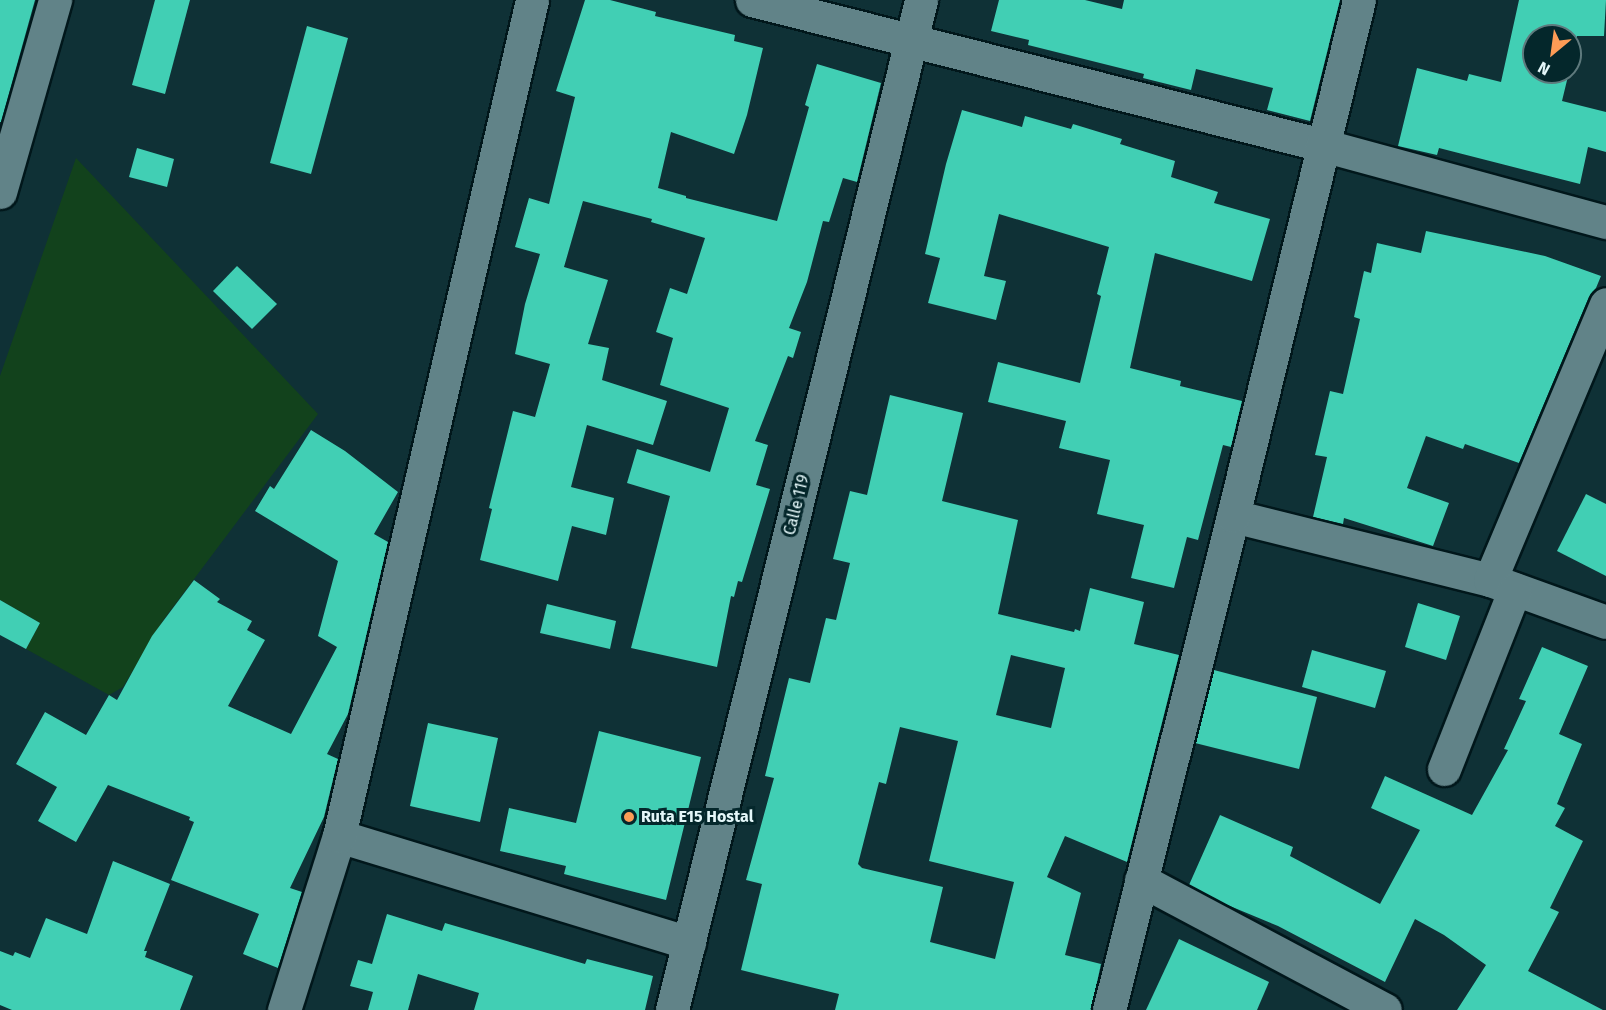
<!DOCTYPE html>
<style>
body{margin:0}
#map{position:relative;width:1606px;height:1010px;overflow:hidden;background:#0f3136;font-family:"Fira Sans",sans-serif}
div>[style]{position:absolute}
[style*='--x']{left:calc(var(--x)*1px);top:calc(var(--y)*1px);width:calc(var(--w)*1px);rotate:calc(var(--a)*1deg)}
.green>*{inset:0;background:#12421c}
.building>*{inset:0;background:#41cfb4}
.roads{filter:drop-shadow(2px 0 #01171b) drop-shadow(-2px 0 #01171b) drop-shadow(0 2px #01171b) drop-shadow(0 -2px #01171b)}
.street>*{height:33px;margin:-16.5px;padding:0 16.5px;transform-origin:16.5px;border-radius:16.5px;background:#618388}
.dots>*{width:16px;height:16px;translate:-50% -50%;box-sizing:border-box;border:3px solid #04272b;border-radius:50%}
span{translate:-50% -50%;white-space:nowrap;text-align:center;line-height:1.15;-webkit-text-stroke:6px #04272b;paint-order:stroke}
.street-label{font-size:16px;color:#e4f7f9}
.poi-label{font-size:16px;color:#e4f7f9;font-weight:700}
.left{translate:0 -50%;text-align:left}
.north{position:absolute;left:1522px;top:24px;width:60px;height:60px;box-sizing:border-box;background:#04272b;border:2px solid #5e7a7d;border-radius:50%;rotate:209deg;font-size:16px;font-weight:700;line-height:24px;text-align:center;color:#e4f7f9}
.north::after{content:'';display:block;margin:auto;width:21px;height:27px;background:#fd9c56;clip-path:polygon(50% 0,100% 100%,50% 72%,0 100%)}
</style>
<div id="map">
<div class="green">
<i style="clip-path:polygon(76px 158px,318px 414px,164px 619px,123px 687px,109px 695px,26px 649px,40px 623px,0 600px,0 376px)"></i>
</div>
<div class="building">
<i style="clip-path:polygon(0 0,35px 0,1px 122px,0 122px)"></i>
<i style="clip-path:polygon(155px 0,190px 0,165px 94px,132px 85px)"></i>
<i style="clip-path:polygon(585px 0,610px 0,656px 12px,655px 16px,735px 35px,734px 41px,763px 48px,747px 115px,734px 154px,671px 132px,658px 188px,686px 196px,686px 198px,777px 221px,809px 107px,805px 105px,817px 64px,881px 83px,857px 182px,843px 178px,829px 222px,823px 221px,807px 282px,789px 328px,801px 332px,793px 358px,788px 356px,755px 441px,768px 445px,756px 485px,770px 489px,742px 582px,738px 581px,734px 597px,731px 596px,717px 667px,631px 648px,670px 496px,627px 483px,637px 449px,710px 472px,729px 408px,660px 385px,673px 338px,656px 332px,670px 288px,687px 294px,705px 238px,651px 222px,652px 219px,583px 201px,564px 267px,608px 280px,588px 344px,609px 348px,602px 380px,667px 401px,653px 445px,587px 425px,571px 487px,614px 498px,606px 535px,572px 526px,558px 581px,480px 560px,492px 509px,489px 508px,513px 411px,535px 417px,550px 364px,515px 354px,525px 304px,540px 254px,515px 247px,529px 198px,549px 204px,575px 97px,556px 91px)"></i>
<i style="clip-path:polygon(999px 0,1085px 0,1122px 9px,1124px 0,1340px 0,1310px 121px,1267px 110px,1273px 88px,1196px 69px,1191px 90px,1143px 78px,1144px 74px,1028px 45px,1029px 40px,991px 31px)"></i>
<i style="clip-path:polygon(1519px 0,1606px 0,1604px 36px,1577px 36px,1570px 66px,1570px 36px,1534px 36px,1534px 72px,1569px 72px,1562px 101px,1606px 112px,1606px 152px,1588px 147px,1580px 184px,1439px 148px,1437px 155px,1398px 146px,1417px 68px,1467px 81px,1469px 74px,1501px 82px)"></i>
<i style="clip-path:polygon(307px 26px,348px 38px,311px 174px,270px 163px)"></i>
<i style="clip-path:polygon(962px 110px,1022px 127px,1025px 116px,1071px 129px,1073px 124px,1122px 139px,1120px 144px,1175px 161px,1171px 177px,1218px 192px,1214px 203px,1270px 219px,1252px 281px,1155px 253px,1130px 368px,1181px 381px,1180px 386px,1242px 401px,1231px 447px,1223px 445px,1198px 540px,1187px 537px,1174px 588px,1131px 578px,1144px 525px,1097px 514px,1110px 460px,1059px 448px,1066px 421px,988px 402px,998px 362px,1080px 383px,1101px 296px,1097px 294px,1109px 247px,999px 214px,984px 276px,1006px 281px,996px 320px,928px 303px,940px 258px,925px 254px,946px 164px)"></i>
<i style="clip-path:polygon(137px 148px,174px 159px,167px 187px,129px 177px)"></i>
<i style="clip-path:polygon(1426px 231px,1545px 256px,1601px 276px,1596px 288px,1589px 297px,1519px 463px,1465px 444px,1463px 449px,1426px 436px,1407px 488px,1449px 503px,1433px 546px,1344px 518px,1343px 524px,1313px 517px,1327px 457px,1315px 455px,1330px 391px,1343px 394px,1360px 319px,1354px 317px,1364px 271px,1371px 273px,1377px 243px,1421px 253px)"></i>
<i style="clip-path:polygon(237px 266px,277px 304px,252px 329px,213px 291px)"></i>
<i style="clip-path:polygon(evenodd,890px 395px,963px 413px,942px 501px,1018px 520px,998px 614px,1074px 632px,1075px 629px,1080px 631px,1090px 588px,1144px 602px,1134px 644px,1179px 655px,1127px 862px,1065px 836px,1047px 877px,1081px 893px,1065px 955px,1101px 964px,1091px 1010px,835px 1010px,839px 994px,741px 970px,762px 884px,746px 880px,774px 778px,765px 776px,789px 678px,810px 683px,826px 618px,836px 620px,850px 563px,833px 559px,850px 491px,867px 495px,890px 395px,1011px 655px,1065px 668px,1051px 728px,996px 715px,1011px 655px,890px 395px,900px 727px,958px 741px,929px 861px,1014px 882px,995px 959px,930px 942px,943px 887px,862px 868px,858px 864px,879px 782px,886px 784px,900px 727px)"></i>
<i style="clip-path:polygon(311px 430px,345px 451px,398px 492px,374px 534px,388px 542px,348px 714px,327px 754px,338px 759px,324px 817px,290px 888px,302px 892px,278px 968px,243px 954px,259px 914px,171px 880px,194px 822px,189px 820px,190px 817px,108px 785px,76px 842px,38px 821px,57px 787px,16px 764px,45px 712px,86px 735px,109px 695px,117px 700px,152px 636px,194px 580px,220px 599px,217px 602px,252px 621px,247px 630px,265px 640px,228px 706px,291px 734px,337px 647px,318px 636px,338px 561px,255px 511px,270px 486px,274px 489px)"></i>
<i style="clip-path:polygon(1586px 494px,1606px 504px,1606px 576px,1557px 551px)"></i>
<i style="clip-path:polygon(0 600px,40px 623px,26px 649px,0 635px)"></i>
<i style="clip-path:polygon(1418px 603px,1460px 616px,1446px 660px,1405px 647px)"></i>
<i style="clip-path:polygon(547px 604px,616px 621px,610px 649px,540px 633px)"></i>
<i style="clip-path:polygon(1542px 647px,1588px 666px,1559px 734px,1582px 744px,1557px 804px,1565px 808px,1555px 826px,1583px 841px,1550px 908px,1559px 912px,1528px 971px,1603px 1010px,1457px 1010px,1486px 965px,1444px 935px,1415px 919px,1385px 982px,1278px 926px,1225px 904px,1189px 885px,1220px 815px,1293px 847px,1290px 856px,1380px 904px,1420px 830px,1371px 808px,1385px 776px,1472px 815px,1508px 750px,1504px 749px,1526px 701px,1519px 699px)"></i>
<i style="clip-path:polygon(1312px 650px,1386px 671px,1375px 708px,1302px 687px)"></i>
<i style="clip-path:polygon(1214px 670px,1317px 697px,1299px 769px,1195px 743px)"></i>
<i style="clip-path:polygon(428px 723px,498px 738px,480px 822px,410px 806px)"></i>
<i style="clip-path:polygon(599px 731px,701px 757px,666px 900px,564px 874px,566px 866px,500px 851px,509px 808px,576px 823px)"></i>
<i style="clip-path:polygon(113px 861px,170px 884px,144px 951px,147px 951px,145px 957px,193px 976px,180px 1010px,12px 1010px,0 1005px,0 951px,13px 956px,15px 952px,30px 958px,46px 918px,87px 934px)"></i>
<i style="clip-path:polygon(387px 914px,442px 931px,445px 923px,585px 964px,587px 959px,653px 976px,645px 1010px,474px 1010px,479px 993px,418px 974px,408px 1010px,368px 1010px,373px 992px,350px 986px,358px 960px,372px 964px)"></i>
<i style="clip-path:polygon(1179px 939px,1269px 982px,1257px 1010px,1146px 1010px)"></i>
</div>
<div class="roads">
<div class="street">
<i style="--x:752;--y:0;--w:588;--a:14.27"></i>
<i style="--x:1322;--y:145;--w:294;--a:15.2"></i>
<i style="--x:0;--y:192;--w:200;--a:-74"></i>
<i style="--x:1233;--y:516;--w:265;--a:14"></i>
<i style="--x:1490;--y:580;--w:123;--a:19.9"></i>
<i style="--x:1490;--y:580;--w:299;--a:-67.2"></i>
<i style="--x:1444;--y:769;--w:193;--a:-68.5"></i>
<i style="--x:339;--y:836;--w:366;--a:17"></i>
<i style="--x:1141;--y:880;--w:276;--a:28"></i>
<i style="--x:284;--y:1010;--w:182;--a:-72.5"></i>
<i style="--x:339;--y:836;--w:858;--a:-77"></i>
<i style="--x:672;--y:1010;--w:1040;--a:-76.15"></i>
<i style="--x:1109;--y:1010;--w:509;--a:-75.91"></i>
<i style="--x:1233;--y:516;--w:531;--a:-76.28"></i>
</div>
</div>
<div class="dots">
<i style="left:629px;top:817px;background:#fd9c56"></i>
</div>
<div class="street-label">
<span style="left:797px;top:505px;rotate:-76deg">Calle 119</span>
</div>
<div class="poi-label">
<span class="left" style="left:641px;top:817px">Ruta E15 Hostal</span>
</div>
<div class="north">N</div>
</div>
